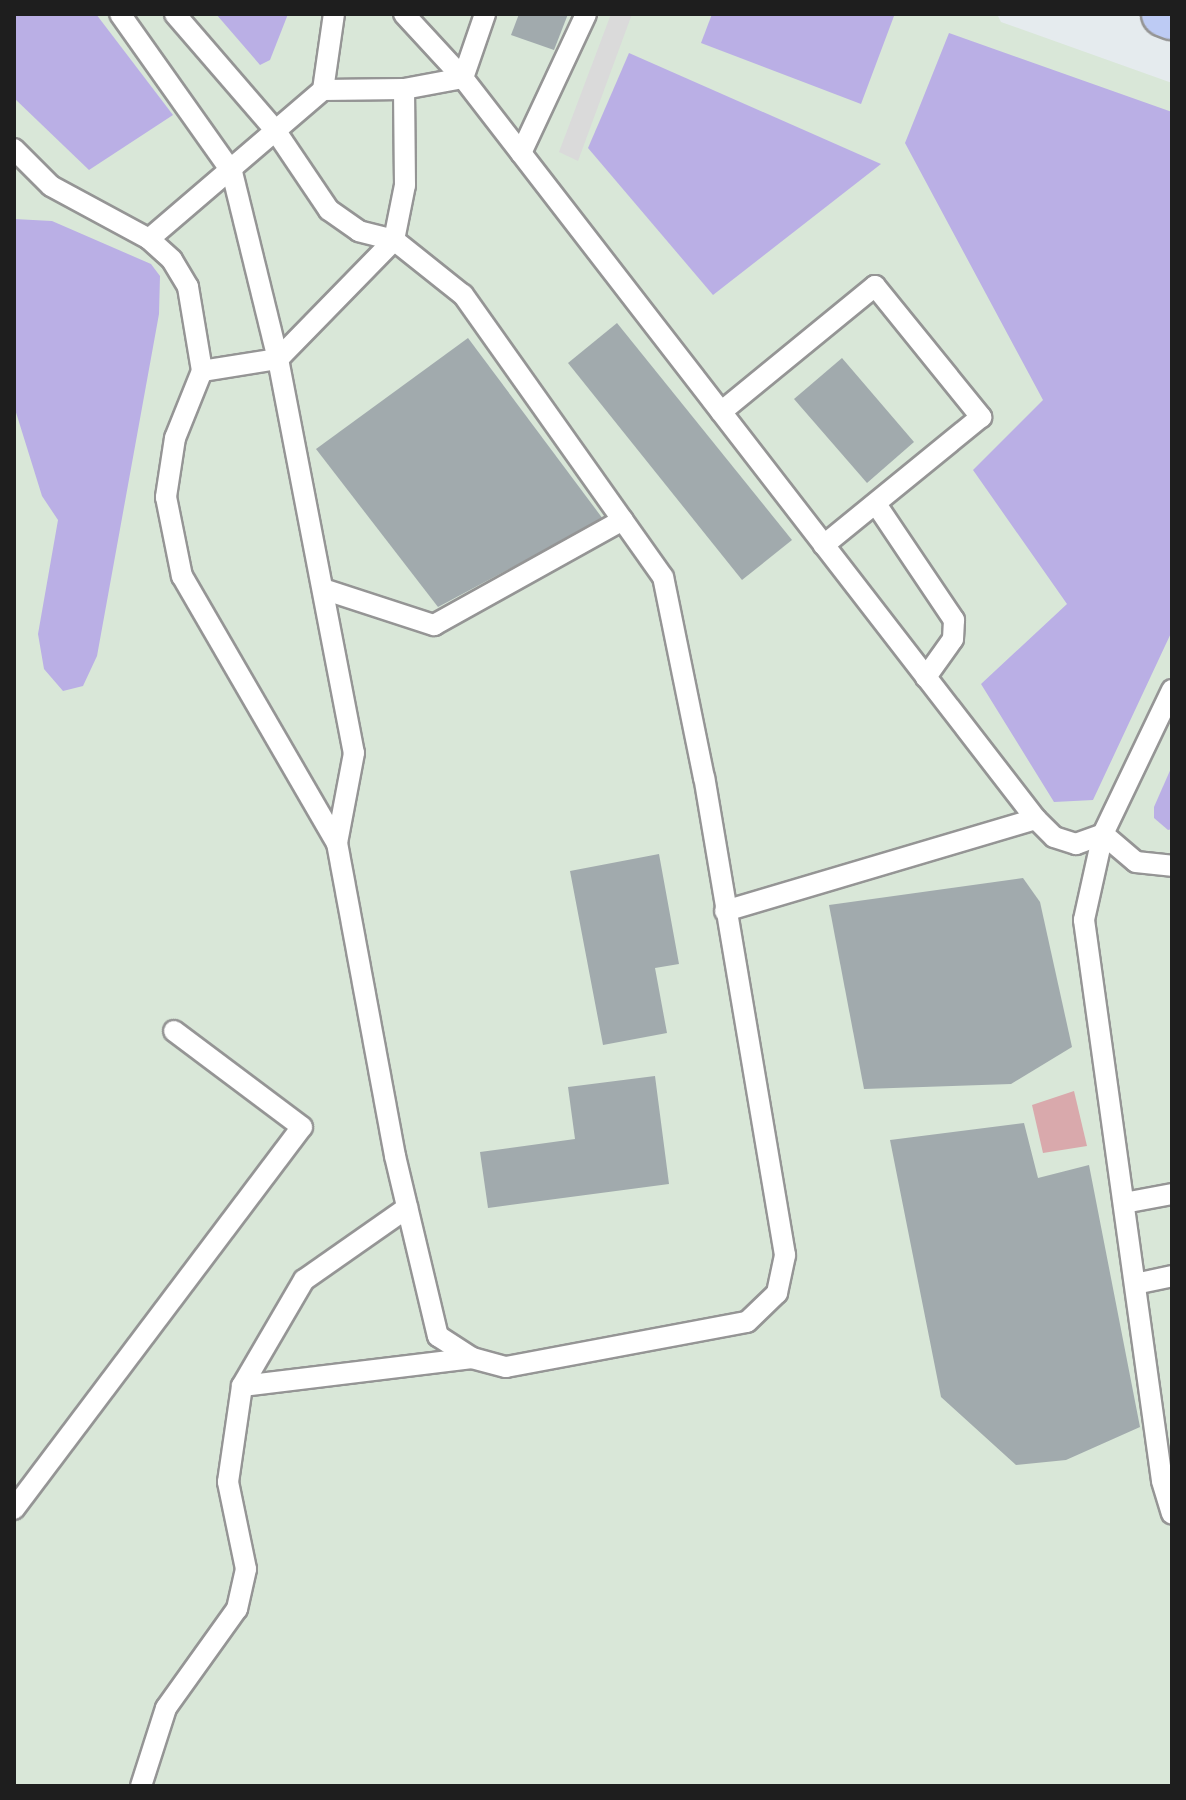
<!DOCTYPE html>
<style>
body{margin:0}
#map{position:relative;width:1186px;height:1800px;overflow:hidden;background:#e5ebee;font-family:Mulish,sans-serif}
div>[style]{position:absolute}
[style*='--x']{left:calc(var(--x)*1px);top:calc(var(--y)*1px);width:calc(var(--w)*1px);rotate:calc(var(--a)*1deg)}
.industrial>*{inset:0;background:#d9e7d8}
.grass>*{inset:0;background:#baafe5}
.parking>*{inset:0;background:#dadada}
.water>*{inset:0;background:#d9a9ac}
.building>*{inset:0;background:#a1aaad}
.roads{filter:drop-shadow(2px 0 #959595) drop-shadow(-2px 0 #959595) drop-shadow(0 2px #959595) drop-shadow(0 -2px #959595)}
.lane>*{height:20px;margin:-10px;padding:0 10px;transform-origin:10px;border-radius:10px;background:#fff}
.secondary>*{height:44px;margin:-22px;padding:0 22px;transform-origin:22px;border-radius:22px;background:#bdcbf4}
span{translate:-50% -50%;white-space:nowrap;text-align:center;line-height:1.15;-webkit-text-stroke:6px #fff;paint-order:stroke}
.frame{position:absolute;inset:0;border:16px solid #1e1e1e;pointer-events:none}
</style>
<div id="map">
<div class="industrial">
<i style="clip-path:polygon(14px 14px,997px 14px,1001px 22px,1172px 83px,1172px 1786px,14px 1786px)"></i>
</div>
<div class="grass">
<i style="clip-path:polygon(14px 14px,96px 14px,173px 115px,89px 170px,14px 98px)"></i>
<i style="clip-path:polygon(216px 14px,288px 14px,270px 60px,260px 65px)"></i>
<i style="clip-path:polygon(712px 14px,889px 14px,894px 16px,861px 104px,701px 43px)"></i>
<i style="clip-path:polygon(949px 33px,1172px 112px,1172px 631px,1093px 800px,1054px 802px,981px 684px,1067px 604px,973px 470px,1043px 400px,905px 143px)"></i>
<i style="clip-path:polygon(629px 53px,881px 164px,713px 295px,588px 148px)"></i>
<i style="clip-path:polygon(14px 219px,52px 221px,151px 264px,160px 276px,159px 314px,97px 656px,83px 686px,63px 691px,44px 669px,38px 634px,58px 520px,42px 496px,14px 406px)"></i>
<i style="clip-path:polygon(1172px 766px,1172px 829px,1168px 830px,1154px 818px,1154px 807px)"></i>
</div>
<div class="parking">
<i style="clip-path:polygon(611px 14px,632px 14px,578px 161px,559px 152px)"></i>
</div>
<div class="water">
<i style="clip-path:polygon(1074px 1091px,1087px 1146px,1043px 1153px,1032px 1105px)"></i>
</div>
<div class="building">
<i style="clip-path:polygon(519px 14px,568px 14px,554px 50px,511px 35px)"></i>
<i style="clip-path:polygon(617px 323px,792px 540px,742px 580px,568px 363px)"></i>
<i style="clip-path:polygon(468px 338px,603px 519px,438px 607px,316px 449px)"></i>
<i style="clip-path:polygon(842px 358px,914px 442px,867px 483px,794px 399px)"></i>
<i style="clip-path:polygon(659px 854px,679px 964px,655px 968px,667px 1033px,603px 1045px,570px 871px)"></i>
<i style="clip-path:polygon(1023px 878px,1040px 902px,1072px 1047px,1011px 1084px,864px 1089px,829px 905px)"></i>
<i style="clip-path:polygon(655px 1076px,669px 1184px,488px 1208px,480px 1152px,575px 1139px,568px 1087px)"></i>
<i style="clip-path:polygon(1024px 1123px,1038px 1178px,1089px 1165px,1140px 1427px,1066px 1460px,1016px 1465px,941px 1397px,890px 1140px)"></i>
</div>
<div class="roads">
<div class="lane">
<i style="--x:120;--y:14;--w:194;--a:54.7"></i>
<i style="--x:232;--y:172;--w:193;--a:76.2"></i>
<i style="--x:278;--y:359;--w:401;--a:79.1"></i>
<i style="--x:354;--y:753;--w:92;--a:100.7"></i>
<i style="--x:337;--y:843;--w:318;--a:79.5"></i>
<i style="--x:395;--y:1156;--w:185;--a:76.6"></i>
<i style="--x:438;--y:1336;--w:40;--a:32.9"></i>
<i style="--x:472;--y:1358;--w:35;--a:15"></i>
<i style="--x:506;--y:1367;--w:245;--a:-10.6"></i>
<i style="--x:747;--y:1322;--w:42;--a:-44"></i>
<i style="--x:777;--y:1293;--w:39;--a:-78"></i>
<i style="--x:785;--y:1255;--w:484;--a:-99.6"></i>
<i style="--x:704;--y:778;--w:205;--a:-101.5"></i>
<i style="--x:663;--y:577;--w:346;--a:-125.3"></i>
<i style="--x:463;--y:295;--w:88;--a:-141.4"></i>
<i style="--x:394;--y:240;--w:36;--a:-166"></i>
<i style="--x:359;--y:231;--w:37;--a:-145"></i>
<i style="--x:329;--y:210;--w:97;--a:-124"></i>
<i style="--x:275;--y:130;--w:153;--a:-130.8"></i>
<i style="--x:404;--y:14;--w:87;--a:47.3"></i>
<i style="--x:463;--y:78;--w:937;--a:52.29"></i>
<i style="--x:1036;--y:819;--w:25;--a:45"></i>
<i style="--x:1054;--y:837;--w:23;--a:18"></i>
<i style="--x:1076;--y:844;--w:29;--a:-20"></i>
<i style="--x:1103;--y:834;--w:43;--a:40.3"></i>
<i style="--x:1136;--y:862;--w:36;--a:6"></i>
<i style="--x:463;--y:78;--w:68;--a:-71"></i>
<i style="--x:323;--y:90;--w:77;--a:-81.8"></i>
<i style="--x:14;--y:149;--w:52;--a:45"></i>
<i style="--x:51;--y:186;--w:111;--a:28.4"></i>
<i style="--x:149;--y:239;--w:31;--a:42"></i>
<i style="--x:172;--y:260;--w:31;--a:59"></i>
<i style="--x:188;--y:287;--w:85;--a:80.5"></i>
<i style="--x:202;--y:371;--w:72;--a:111.9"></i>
<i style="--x:175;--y:438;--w:60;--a:98.7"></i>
<i style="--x:166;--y:497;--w:81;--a:78.6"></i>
<i style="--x:182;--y:576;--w:309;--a:59.9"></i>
<i style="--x:521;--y:153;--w:153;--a:-64.9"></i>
<i style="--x:149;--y:239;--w:229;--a:-40.6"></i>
<i style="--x:323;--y:90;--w:81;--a:-0.7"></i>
<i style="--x:404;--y:89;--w:60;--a:-10.6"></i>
<i style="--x:202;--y:371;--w:77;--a:-9"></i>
<i style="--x:278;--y:359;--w:166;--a:-45.7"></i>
<i style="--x:394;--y:240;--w:56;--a:-78.7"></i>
<i style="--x:405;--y:185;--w:96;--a:-90.6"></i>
<i style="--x:721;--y:412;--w:199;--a:-39.3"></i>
<i style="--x:875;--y:286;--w:169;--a:51"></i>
<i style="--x:981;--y:417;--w:203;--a:140.8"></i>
<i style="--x:876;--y:504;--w:140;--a:56.1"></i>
<i style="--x:954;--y:620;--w:19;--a:93"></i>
<i style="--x:953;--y:639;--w:47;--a:125.4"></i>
<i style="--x:323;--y:589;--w:117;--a:18"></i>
<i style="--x:434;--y:625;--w:216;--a:-29.1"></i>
<i style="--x:1172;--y:690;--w:160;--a:115.6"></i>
<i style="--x:1103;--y:834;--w:88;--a:102.5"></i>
<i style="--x:1084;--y:920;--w:566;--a:82.08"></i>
<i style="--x:1162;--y:1481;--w:34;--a:73"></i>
<i style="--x:725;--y:911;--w:324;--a:-16.5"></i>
<i style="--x:1124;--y:1203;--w:49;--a:-10.6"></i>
<i style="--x:1135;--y:1284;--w:38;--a:-12"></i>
<i style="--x:242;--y:1386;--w:232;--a:-6.9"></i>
<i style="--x:14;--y:1509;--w:478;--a:-53"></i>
<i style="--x:302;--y:1127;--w:160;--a:-143.1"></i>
<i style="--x:141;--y:1786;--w:82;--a:-72.2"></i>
<i style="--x:166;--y:1708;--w:122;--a:-54.4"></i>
<i style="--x:237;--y:1609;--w:41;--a:-77.3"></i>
<i style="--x:246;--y:1569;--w:89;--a:-101.7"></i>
<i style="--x:228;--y:1482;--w:97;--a:-81.7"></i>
<i style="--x:242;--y:1386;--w:123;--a:-59.7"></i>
<i style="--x:304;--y:1280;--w:126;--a:-35"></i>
</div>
<div class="secondary">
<i style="--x:1164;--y:14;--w:9;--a:21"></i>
</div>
</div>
<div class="frame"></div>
</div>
